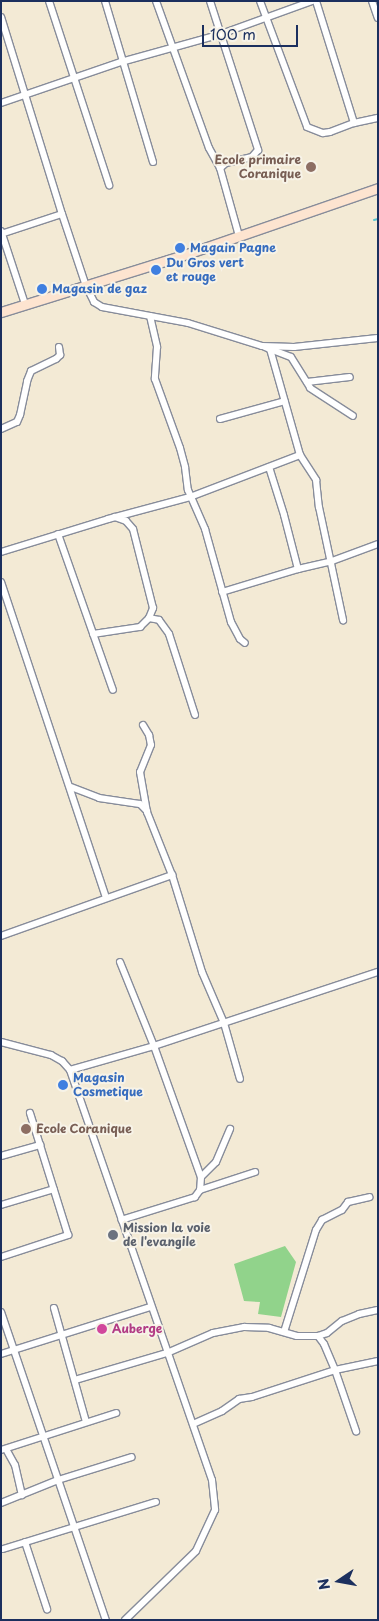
<!DOCTYPE html>
<style>
body{margin:0}
#map{position:relative;width:379px;height:1621px;overflow:hidden;background:#f3ead5;font-family:"Playpen Sans",sans-serif}
div>[style]{position:absolute}
[style*='--x']{left:calc(var(--x)*1px);top:calc(var(--y)*1px);width:calc(var(--w)*1px);rotate:calc(var(--a)*1deg)}
.green>*{inset:0;background:#91d38b}
.stream>*{height:2px;margin:-1px;padding:0 1px;transform-origin:1px;border-radius:1px;background:#59c6d1}
.roads{filter:drop-shadow(1px 0 #878c9a) drop-shadow(-1px 0 #878c9a) drop-shadow(0 1px #878c9a) drop-shadow(0 -1px #878c9a)}
.street>*{height:6px;margin:-3px;padding:0 3px;transform-origin:3px;border-radius:3px;background:#fff}
.secondary>*{height:9px;margin:-4.5px;padding:0 4.5px;transform-origin:4.5px;border-radius:4.5px;background:#fde4d0}
.dots>*{width:14px;height:14px;translate:-50% -50%;box-sizing:border-box;border:2px solid #f7f3e8;border-radius:50%}
span{translate:-50% -50%;white-space:nowrap;text-align:center;line-height:1.15;-webkit-text-stroke:4px #f7f3e8;paint-order:stroke}
.education-label{font-size:12px;color:#785e54;font-weight:700}
.right{translate:-100% -50%;text-align:right}
.left{translate:0 -50%;text-align:left}
.shop-label{font-size:12px;color:#366cbe;font-weight:700}
.worship-label{font-size:12px;color:#5b616d;font-weight:700}
.hotel-label{font-size:12px;color:#b23c85;font-weight:700}
.frame{position:absolute;inset:0;border:2px solid #1b2f5e;pointer-events:none}
.north{position:absolute;left:314px;top:1556px;width:50px;height:50px;-webkit-text-stroke:4px #f7f3e8;paint-order:stroke;rotate:258deg;font-size:14px;font-weight:700;line-height:20px;text-align:center;color:#1b2f5e}
.north::after{content:'';display:block;margin:auto;width:18px;height:22px;background:#1b2f5e;clip-path:polygon(50% 0,100% 100%,50% 72%,0 100%)}
.scale{position:absolute;left:202px;top:25px;width:96px;height:22px;box-sizing:border-box;border:2px solid #1b2f5e;border-top:0;padding-left:6px;font-size:15px;line-height:18px;white-space:nowrap;color:#1b2f5e;-webkit-text-stroke:4px #f7f3e8;paint-order:stroke}
</style>
<div id="map">
<div class="green">
<i style="clip-path:polygon(285px 1246px,296px 1262px,281px 1317px,258px 1314px,260px 1302px,244px 1301px,234px 1264px)"></i>
</div>
<div class="stream">
<i style="--x:374;--y:220;--w:4;--a:-14"></i>
</div>
<div class="roads">
<div class="street">
<i style="--x:49;--y:1;--w:194;--a:71.9"></i>
<i style="--x:105;--y:1;--w:168;--a:73.4"></i>
<i style="--x:156;--y:1;--w:156;--a:70.2"></i>
<i style="--x:209;--y:148;--w:23;--a:61"></i>
<i style="--x:210;--y:1;--w:157;--a:72.1"></i>
<i style="--x:258;--y:150;--w:9;--a:131"></i>
<i style="--x:252;--y:157;--w:27;--a:167"></i>
<i style="--x:226;--y:163;--w:8;--a:140"></i>
<i style="--x:220;--y:168;--w:71;--a:74.4"></i>
<i style="--x:260;--y:1;--w:134;--a:69.5"></i>
<i style="--x:307;--y:127;--w:17;--a:21"></i>
<i style="--x:323;--y:133;--w:7;--a:-8"></i>
<i style="--x:330;--y:132;--w:26;--a:-21"></i>
<i style="--x:354;--y:123;--w:25;--a:-12"></i>
<i style="--x:316;--y:1;--w:128;--a:72.7"></i>
<i style="--x:372;--y:1;--w:18;--a:71"></i>
<i style="--x:1;--y:17;--w:206;--a:72.8"></i>
<i style="--x:62;--y:214;--w:76;--a:71.6"></i>
<i style="--x:86;--y:286;--w:18;--a:63"></i>
<i style="--x:94;--y:302;--w:9;--a:32"></i>
<i style="--x:102;--y:307;--w:87;--a:10.5"></i>
<i style="--x:188;--y:323;--w:77;--a:17.3"></i>
<i style="--x:262;--y:346;--w:32;--a:2"></i>
<i style="--x:294;--y:347;--w:84;--a:-6.1"></i>
<i style="--x:1;--y:103;--w:127;--a:-18.9"></i>
<i style="--x:121;--y:62;--w:104;--a:-15.6"></i>
<i style="--x:221;--y:34;--w:97;--a:-19.9"></i>
<i style="--x:1;--y:231;--w:77;--a:71.8"></i>
<i style="--x:1;--y:234;--w:64;--a:-18.2"></i>
<i style="--x:150;--y:316;--w:32;--a:77"></i>
<i style="--x:157;--y:347;--w:32;--a:94"></i>
<i style="--x:155;--y:379;--w:73;--a:70.1"></i>
<i style="--x:180;--y:448;--w:20;--a:75"></i>
<i style="--x:185;--y:467;--w:23;--a:83"></i>
<i style="--x:188;--y:490;--w:43;--a:66.4"></i>
<i style="--x:205;--y:529;--w:97;--a:74.4"></i>
<i style="--x:231;--y:622;--w:19;--a:62"></i>
<i style="--x:240;--y:639;--w:6;--a:39"></i>
<i style="--x:265;--y:347;--w:5;--a:22"></i>
<i style="--x:270;--y:349;--w:110;--a:74.2"></i>
<i style="--x:300;--y:455;--w:30;--a:57"></i>
<i style="--x:316;--y:480;--w:27;--a:84"></i>
<i style="--x:319;--y:507;--w:116;--a:78"></i>
<i style="--x:270;--y:349;--w:22;--a:21"></i>
<i style="--x:291;--y:357;--w:36;--a:58"></i>
<i style="--x:310;--y:388;--w:51;--a:33.1"></i>
<i style="--x:307;--y:382;--w:43;--a:-6.6"></i>
<i style="--x:220;--y:419;--w:67;--a:-15.5"></i>
<i style="--x:1;--y:429;--w:17;--a:-24"></i>
<i style="--x:17;--y:422;--w:8;--a:-67"></i>
<i style="--x:20;--y:415;--w:35;--a:-78"></i>
<i style="--x:27;--y:381;--w:11;--a:-68"></i>
<i style="--x:31;--y:371;--w:28;--a:-26"></i>
<i style="--x:56;--y:359;--w:6;--a:-45"></i>
<i style="--x:60;--y:355;--w:8;--a:-97"></i>
<i style="--x:269;--y:467;--w:50;--a:72.6"></i>
<i style="--x:284;--y:515;--w:56;--a:75.5"></i>
<i style="--x:58;--y:534;--w:165;--a:70.6"></i>
<i style="--x:1;--y:552;--w:112;--a:-17.1"></i>
<i style="--x:108;--y:519;--w:85;--a:-15"></i>
<i style="--x:190;--y:497;--w:118;--a:-20.9"></i>
<i style="--x:1;--y:582;--w:333;--a:71.6"></i>
<i style="--x:222;--y:592;--w:79;--a:-16.8"></i>
<i style="--x:298;--y:569;--w:35;--a:-13"></i>
<i style="--x:332;--y:561;--w:49;--a:-20.3"></i>
<i style="--x:149;--y:618;--w:10;--a:11"></i>
<i style="--x:159;--y:620;--w:17;--a:54"></i>
<i style="--x:169;--y:634;--w:85;--a:72.2"></i>
<i style="--x:93;--y:634;--w:48;--a:-8.5"></i>
<i style="--x:140;--y:627;--w:13;--a:-45"></i>
<i style="--x:149;--y:618;--w:11;--a:-68"></i>
<i style="--x:153;--y:608;--w:81;--a:-104.2"></i>
<i style="--x:133;--y:529;--w:11;--a:-131"></i>
<i style="--x:126;--y:521;--w:12;--a:-160"></i>
<i style="--x:143;--y:725;--w:12;--a:59"></i>
<i style="--x:149;--y:735;--w:10;--a:79"></i>
<i style="--x:151;--y:745;--w:29;--a:112"></i>
<i style="--x:140;--y:772;--w:41;--a:80.1"></i>
<i style="--x:147;--y:812;--w:68;--a:68.4"></i>
<i style="--x:172;--y:875;--w:102;--a:72.8"></i>
<i style="--x:202;--y:972;--w:56;--a:66.7"></i>
<i style="--x:224;--y:1023;--w:58;--a:74.1"></i>
<i style="--x:71;--y:787;--w:30;--a:21"></i>
<i style="--x:99;--y:798;--w:41;--a:8.3"></i>
<i style="--x:140;--y:804;--w:10;--a:45"></i>
<i style="--x:1;--y:936;--w:182;--a:-19.6"></i>
<i style="--x:120;--y:962;--w:91;--a:68"></i>
<i style="--x:154;--y:1046;--w:139;--a:70.3"></i>
<i style="--x:201;--y:1177;--w:13;--a:94"></i>
<i style="--x:200;--y:1190;--w:9;--a:126"></i>
<i style="--x:195;--y:1197;--w:77;--a:162.7"></i>
<i style="--x:1;--y:1042;--w:52;--a:14.6"></i>
<i style="--x:51;--y:1055;--w:13;--a:29"></i>
<i style="--x:62;--y:1061;--w:12;--a:48"></i>
<i style="--x:70;--y:1070;--w:434;--a:70.9"></i>
<i style="--x:212;--y:1480;--w:30;--a:84"></i>
<i style="--x:215;--y:1510;--w:45;--a:114.9"></i>
<i style="--x:196;--y:1551;--w:99;--a:135.8"></i>
<i style="--x:70;--y:1070;--w:87;--a:-15.9"></i>
<i style="--x:154;--y:1046;--w:236;--a:-18.3"></i>
<i style="--x:1;--y:1156;--w:41;--a:-15.8"></i>
<i style="--x:201;--y:1177;--w:21;--a:-45"></i>
<i style="--x:216;--y:1162;--w:36;--a:-67"></i>
<i style="--x:200;--y:1190;--w:58;--a:-18.1"></i>
<i style="--x:1;--y:1205;--w:55;--a:-16.8"></i>
<i style="--x:1;--y:1257;--w:71;--a:-18.2"></i>
<i style="--x:68;--y:1235;--w:128;--a:-107.3"></i>
<i style="--x:54;--y:1308;--w:118;--a:74.3"></i>
<i style="--x:1;--y:1312;--w:325;--a:71.2"></i>
<i style="--x:284;--y:1332;--w:107;--a:-72.6"></i>
<i style="--x:316;--y:1230;--w:12;--a:-59"></i>
<i style="--x:322;--y:1220;--w:22;--a:-27"></i>
<i style="--x:342;--y:1210;--w:10;--a:-53"></i>
<i style="--x:348;--y:1202;--w:22;--a:-13"></i>
<i style="--x:318;--y:1336;--w:9;--a:-18"></i>
<i style="--x:327;--y:1333;--w:19;--a:-39"></i>
<i style="--x:342;--y:1321;--w:18;--a:-22"></i>
<i style="--x:359;--y:1314;--w:19;--a:-12"></i>
<i style="--x:1;--y:1354;--w:156;--a:-17.5"></i>
<i style="--x:75;--y:1380;--w:96;--a:-16.4"></i>
<i style="--x:167;--y:1353;--w:50;--a:-23.5"></i>
<i style="--x:213;--y:1333;--w:32;--a:-11"></i>
<i style="--x:244;--y:1327;--w:25;--a:2"></i>
<i style="--x:269;--y:1328;--w:29;--a:16"></i>
<i style="--x:297;--y:1336;--w:21;--a:0"></i>
<i style="--x:318;--y:1336;--w:10;--a:53"></i>
<i style="--x:324;--y:1344;--w:28;--a:67"></i>
<i style="--x:335;--y:1370;--w:44;--a:-11.8"></i>
<i style="--x:193;--y:1424;--w:32;--a:-24"></i>
<i style="--x:222;--y:1411;--w:21;--a:-35"></i>
<i style="--x:239;--y:1399;--w:13;--a:-9"></i>
<i style="--x:252;--y:1397;--w:87;--a:-18"></i>
<i style="--x:335;--y:1370;--w:65;--a:71"></i>
<i style="--x:6;--y:1449;--w:18;--a:61"></i>
<i style="--x:15;--y:1465;--w:31;--a:77"></i>
<i style="--x:1;--y:1450;--w:121;--a:-17.8"></i>
<i style="--x:1;--y:1503;--w:61;--a:-22"></i>
<i style="--x:58;--y:1480;--w:77;--a:-17.3"></i>
<i style="--x:25;--y:1542;--w:71;--a:71.8"></i>
<i style="--x:3;--y:1549;--w:160;--a:-17.1"></i>
</div>
<div class="secondary">
<i style="--x:1;--y:312;--w:185;--a:-17.3"></i>
<i style="--x:178;--y:257;--w:212;--a:-19"></i>
</div>
</div>
<div class="dots">
<i style="left:311px;top:167px;background:#8d6e63"></i>
<i style="left:180px;top:248px;background:#3f7fe0"></i>
<i style="left:156px;top:270px;background:#3f7fe0"></i>
<i style="left:42px;top:289px;background:#3f7fe0"></i>
<i style="left:63px;top:1085px;background:#3f7fe0"></i>
<i style="left:26px;top:1129px;background:#8d6e63"></i>
<i style="left:113px;top:1235px;background:#6b7280"></i>
<i style="left:102px;top:1329px;background:#d1479c"></i>
</div>
<div class="education-label">
<span class="right" style="left:301px;top:167px">Ecole primaire<br>Coranique</span>
<span class="left" style="left:36px;top:1129px">Ecole Coranique</span>
</div>
<div class="shop-label">
<span class="left" style="left:190px;top:248px">Magain Pagne</span>
<span class="left" style="left:166px;top:270px">Du Gros vert<br>et rouge</span>
<span class="left" style="left:52px;top:289px">Magasin de gaz</span>
<span class="left" style="left:73px;top:1085px">Magasin<br>Cosmetique</span>
</div>
<div class="worship-label">
<span class="left" style="left:123px;top:1235px">Mission la voie<br>de l'evangile</span>
</div>
<div class="hotel-label">
<span class="left" style="left:112px;top:1329px">Auberge</span>
</div>
<div class="frame"></div>
<div class="north">N</div>
<div class="scale">100 m</div>
</div>
